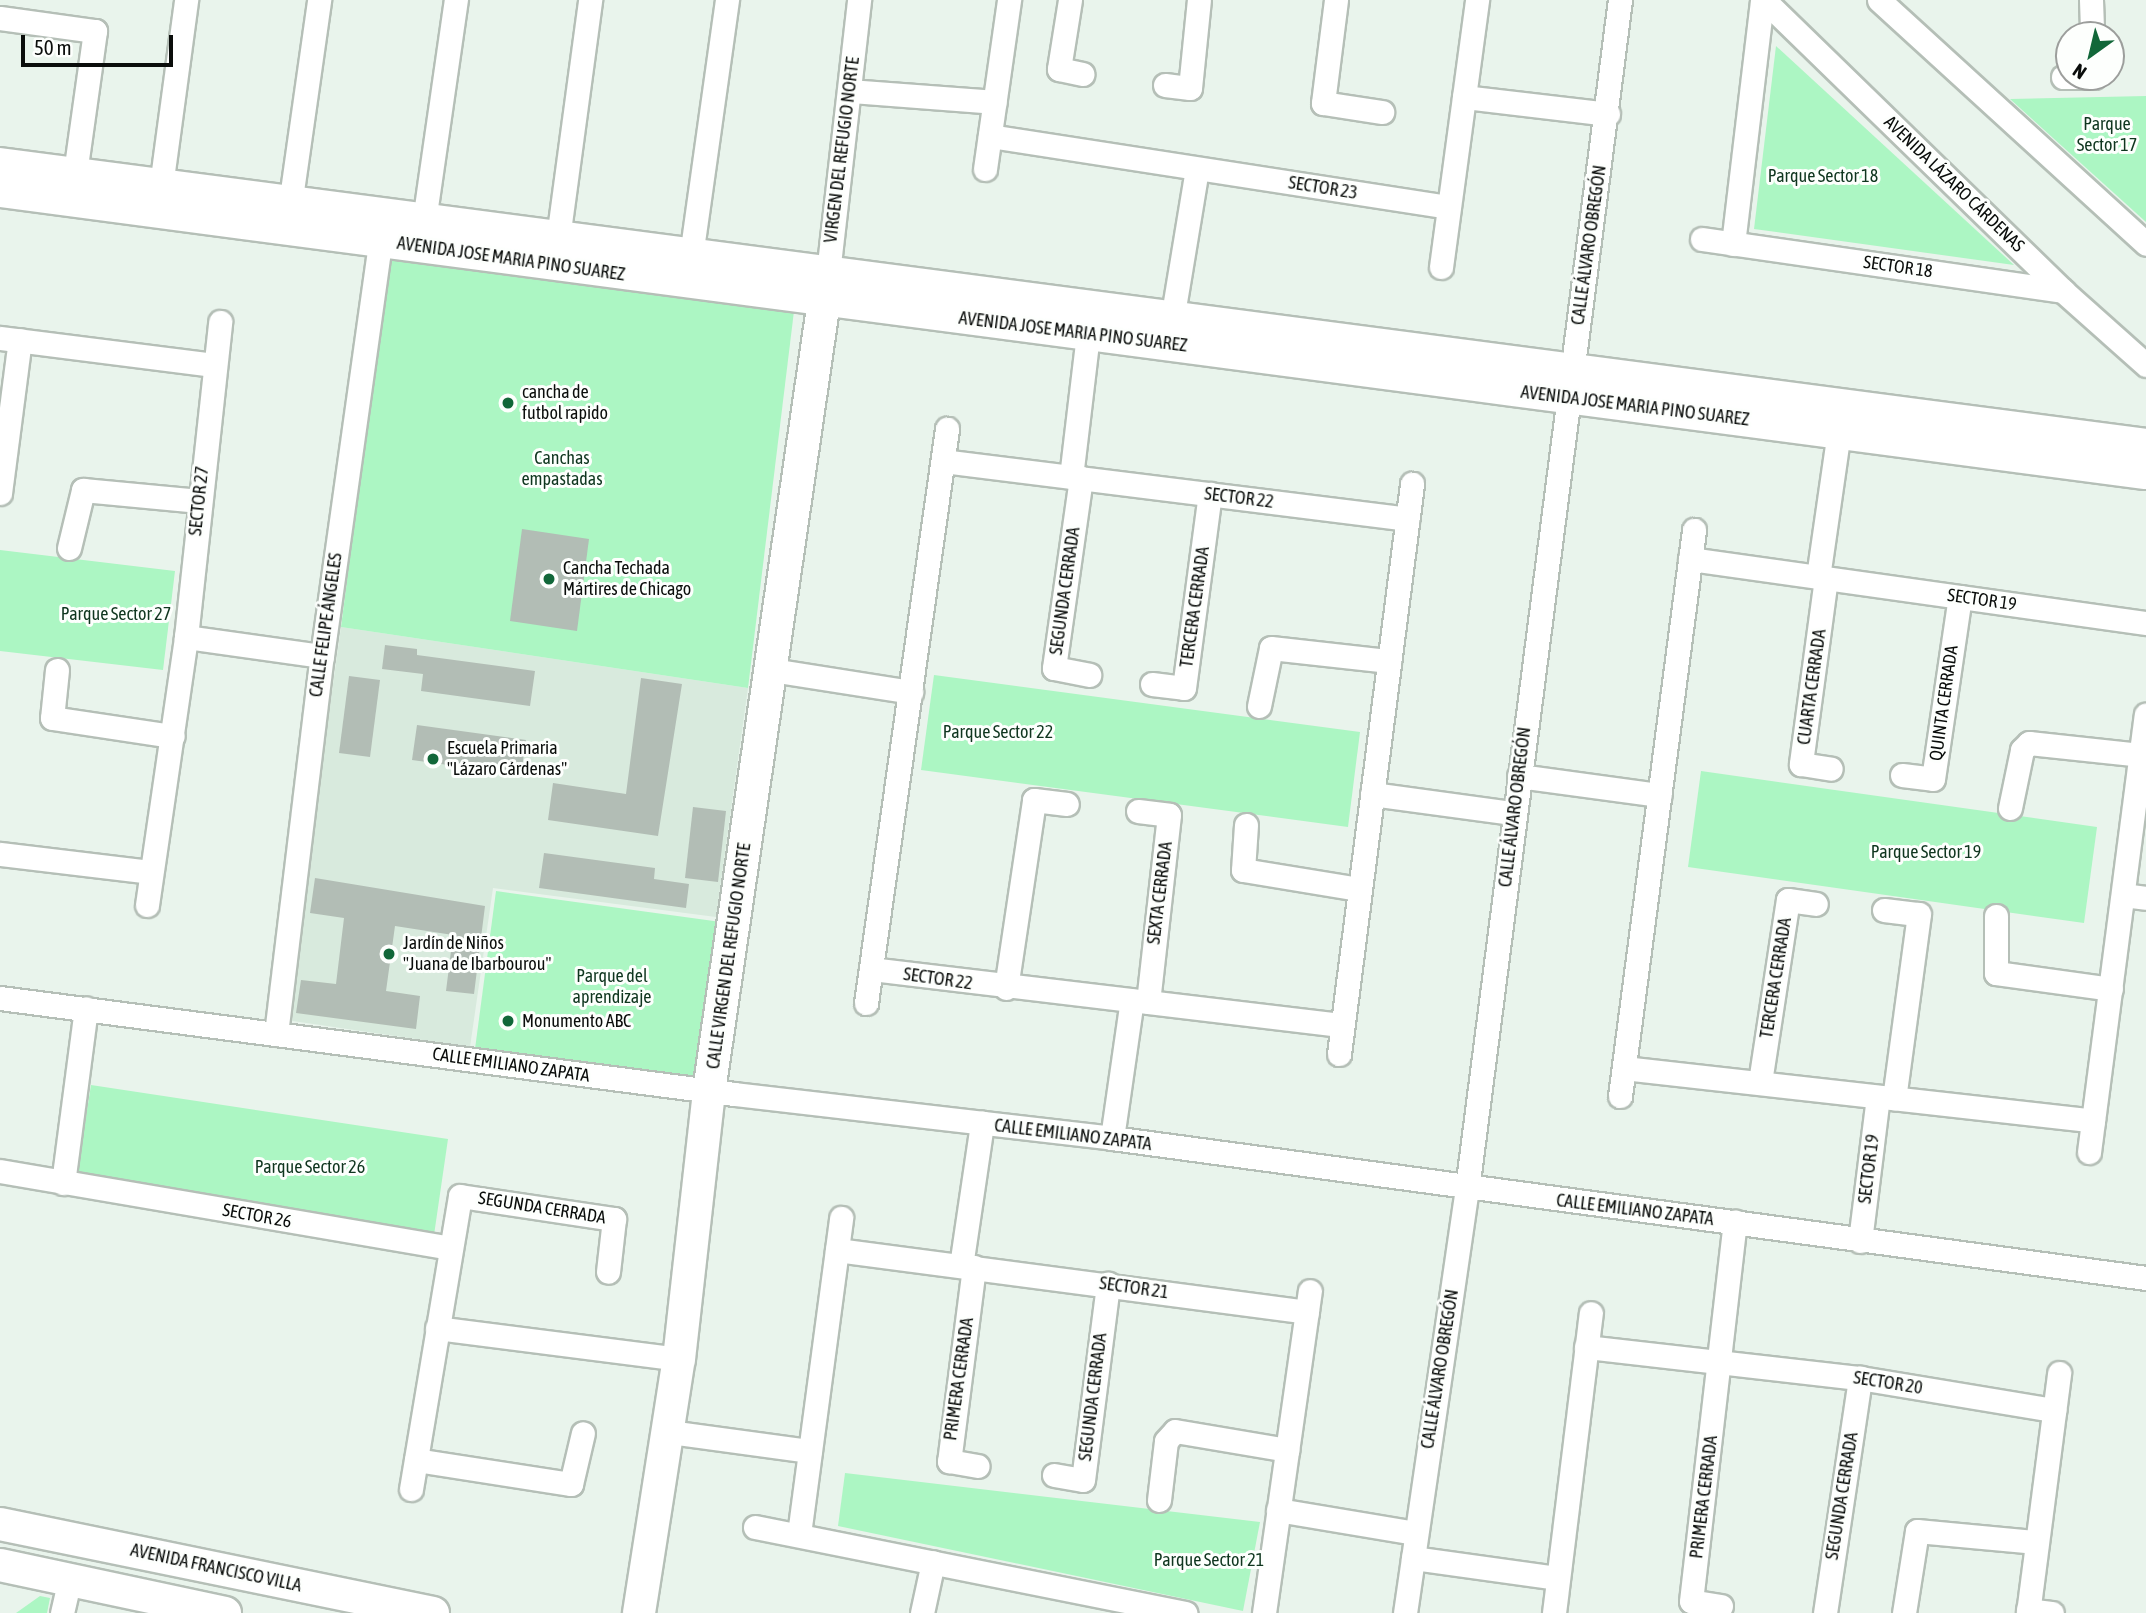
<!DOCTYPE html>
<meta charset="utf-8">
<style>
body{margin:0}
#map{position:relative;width:2146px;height:1613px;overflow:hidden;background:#e9f4ec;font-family:"Asap Condensed",sans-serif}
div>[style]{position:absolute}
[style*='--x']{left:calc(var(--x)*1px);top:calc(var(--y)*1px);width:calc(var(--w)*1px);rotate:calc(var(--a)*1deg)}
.built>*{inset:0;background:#d8eadd}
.green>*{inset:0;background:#acf6c3}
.building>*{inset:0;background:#b2bdb5}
.roads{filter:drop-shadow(2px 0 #b5bfb7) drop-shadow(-2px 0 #b5bfb7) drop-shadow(0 2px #b5bfb7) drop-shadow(0 -2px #b5bfb7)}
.street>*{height:23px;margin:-11.5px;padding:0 11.5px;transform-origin:11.5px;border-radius:11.5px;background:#fff}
.secondary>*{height:32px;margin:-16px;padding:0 16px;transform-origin:16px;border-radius:16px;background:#fff}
.dots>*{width:19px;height:19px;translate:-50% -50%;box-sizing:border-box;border:4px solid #fdfffd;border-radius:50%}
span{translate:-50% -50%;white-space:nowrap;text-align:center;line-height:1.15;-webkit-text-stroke:6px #fdfffd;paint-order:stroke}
.park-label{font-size:18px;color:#0f361f}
.street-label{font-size:18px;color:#0a0d0b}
.poi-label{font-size:18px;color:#0a0d0b}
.left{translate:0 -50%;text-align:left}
.north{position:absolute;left:2055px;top:21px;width:70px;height:70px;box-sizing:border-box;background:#fdfffd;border:2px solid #9c9e9c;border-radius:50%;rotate:214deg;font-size:19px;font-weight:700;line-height:28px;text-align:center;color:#0a0d0b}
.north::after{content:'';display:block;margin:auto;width:24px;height:32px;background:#116739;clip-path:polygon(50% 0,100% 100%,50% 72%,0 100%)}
.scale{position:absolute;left:21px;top:35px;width:152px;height:32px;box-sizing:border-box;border:4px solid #0a0d0b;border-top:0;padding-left:9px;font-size:21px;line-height:24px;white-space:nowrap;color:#0a0d0b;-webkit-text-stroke:5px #fdfffd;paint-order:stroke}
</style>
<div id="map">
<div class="built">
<i style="clip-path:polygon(341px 627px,748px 688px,716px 917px,493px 888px,470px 1047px,286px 1020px)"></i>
</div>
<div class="green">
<i style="clip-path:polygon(1776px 46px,2014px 265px,1754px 229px)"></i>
<i style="clip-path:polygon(2146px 96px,2146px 222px,2010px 99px)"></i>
<i style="clip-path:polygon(389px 256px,794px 311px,748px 688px,341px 627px)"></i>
<i style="clip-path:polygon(0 550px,175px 571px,163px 670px,0 651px)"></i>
<i style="clip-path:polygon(934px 675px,1360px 732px,1348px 827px,921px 770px)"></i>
<i style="clip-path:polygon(1701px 771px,2097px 827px,2084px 923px,1688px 867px)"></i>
<i style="clip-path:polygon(496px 891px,721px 922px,700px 1080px,475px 1049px)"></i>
<i style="clip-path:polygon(91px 1085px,448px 1139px,434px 1235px,76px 1180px)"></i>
<i style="clip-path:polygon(845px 1473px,1260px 1522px,1243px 1611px,838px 1526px)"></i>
<i style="clip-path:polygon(40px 1596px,50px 1598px,47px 1613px,16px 1613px)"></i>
</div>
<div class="building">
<i style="clip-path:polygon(522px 529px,589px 539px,577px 631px,510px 621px)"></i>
<i style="clip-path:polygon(385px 645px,417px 649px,417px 655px,535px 671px,530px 706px,421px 691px,423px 674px,382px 669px)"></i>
<i style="clip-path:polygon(349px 676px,380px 680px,370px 757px,339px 753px)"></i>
<i style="clip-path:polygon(641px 678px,682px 684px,658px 836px,548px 820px,553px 783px,626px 794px)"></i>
<i style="clip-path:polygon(417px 725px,526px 740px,521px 775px,412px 760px)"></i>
<i style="clip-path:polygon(693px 807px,726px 811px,718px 882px,685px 878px)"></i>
<i style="clip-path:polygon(544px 853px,655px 868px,654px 879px,689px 884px,686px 908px,539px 888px)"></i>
<i style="clip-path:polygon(315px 878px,485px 906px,474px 994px,446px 991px,453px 935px,395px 926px,386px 991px,420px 996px,416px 1029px,296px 1013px,301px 980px,336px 984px,344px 918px,310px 913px)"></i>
</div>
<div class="roads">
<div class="street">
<i style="--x:1070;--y:0;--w:70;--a:99.1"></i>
<i style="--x:1059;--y:69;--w:24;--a:12"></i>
<i style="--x:1336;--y:0;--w:104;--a:97.2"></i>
<i style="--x:1323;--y:103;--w:60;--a:8.7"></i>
<i style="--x:1764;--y:0;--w:417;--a:44.2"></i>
<i style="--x:2063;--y:291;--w:111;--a:41.7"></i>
<i style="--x:1879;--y:0;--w:362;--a:42.4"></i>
<i style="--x:2091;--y:0;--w:35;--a:88"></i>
<i style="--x:0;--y:18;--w:96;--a:7.8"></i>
<i style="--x:95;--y:31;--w:143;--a:98"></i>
<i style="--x:2063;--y:77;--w:31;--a:0"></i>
<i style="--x:1165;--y:85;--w:25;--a:7"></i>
<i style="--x:1190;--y:88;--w:88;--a:-84.2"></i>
<i style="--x:850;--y:91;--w:145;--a:4.3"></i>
<i style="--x:1464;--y:97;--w:145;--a:6.7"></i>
<i style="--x:990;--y:136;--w:464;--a:8.8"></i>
<i style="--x:985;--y:169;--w:171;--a:-81.9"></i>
<i style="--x:161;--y:186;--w:188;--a:-82.3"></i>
<i style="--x:290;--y:205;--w:207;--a:-81.9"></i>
<i style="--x:424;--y:221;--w:223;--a:-81.8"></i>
<i style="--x:558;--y:238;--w:240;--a:-82.3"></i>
<i style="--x:1702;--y:239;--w:365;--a:8.2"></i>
<i style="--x:1733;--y:244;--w:246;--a:-83.2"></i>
<i style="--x:691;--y:256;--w:259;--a:-82"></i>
<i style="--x:1441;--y:267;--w:269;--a:-82.3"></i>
<i style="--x:828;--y:273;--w:275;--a:-83.5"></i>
<i style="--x:1172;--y:320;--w:153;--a:-80.6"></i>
<i style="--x:0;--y:338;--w:216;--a:7.2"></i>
<i style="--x:943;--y:461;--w:468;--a:7.1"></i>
<i style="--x:1071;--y:477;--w:144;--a:-83.2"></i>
<i style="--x:1081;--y:478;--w:192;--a:98.1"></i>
<i style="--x:1054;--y:668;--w:36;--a:11"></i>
<i style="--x:0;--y:493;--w:154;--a:-82.6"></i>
<i style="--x:69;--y:548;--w:60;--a:-76.4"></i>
<i style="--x:83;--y:490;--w:117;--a:5.4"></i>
<i style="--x:1690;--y:559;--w:460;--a:8"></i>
<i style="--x:1818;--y:577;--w:147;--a:-81.8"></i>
<i style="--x:1826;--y:578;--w:188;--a:97.7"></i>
<i style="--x:1801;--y:764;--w:30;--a:9"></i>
<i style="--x:186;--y:637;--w:137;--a:8"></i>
<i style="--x:57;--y:670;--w:48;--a:95.9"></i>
<i style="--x:52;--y:718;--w:122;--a:8.5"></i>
<i style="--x:771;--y:670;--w:142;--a:8.9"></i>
<i style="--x:1152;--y:684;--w:32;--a:7"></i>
<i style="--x:1184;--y:688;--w:196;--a:-82.4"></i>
<i style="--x:1259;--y:706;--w:59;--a:-78.3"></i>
<i style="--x:1271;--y:648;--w:119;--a:6.3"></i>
<i style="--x:1902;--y:775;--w:31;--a:7"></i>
<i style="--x:1933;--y:779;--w:184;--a:-81.6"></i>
<i style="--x:1519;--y:776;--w:142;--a:7.7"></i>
<i style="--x:1372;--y:794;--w:142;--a:7.7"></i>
<i style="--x:2010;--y:808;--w:59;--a:-78.3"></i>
<i style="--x:2022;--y:750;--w:10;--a:-45"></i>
<i style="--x:2029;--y:743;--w:114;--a:6.1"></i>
<i style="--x:1138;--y:811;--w:31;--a:7"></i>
<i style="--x:1169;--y:815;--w:188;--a:96.4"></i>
<i style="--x:1246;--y:825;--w:45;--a:93.8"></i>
<i style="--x:1243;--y:870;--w:118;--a:9.3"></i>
<i style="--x:0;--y:854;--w:152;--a:6.8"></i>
<i style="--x:2123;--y:895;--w:23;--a:7"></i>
<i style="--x:147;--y:905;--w:271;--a:-81.7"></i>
<i style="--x:186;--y:637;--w:317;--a:-83.8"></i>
<i style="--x:1884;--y:910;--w:35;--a:7"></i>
<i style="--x:1919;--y:914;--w:186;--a:97.7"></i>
<i style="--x:1996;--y:916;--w:57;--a:90"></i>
<i style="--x:1996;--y:973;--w:116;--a:7.9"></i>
<i style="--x:871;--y:969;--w:474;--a:6.8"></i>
<i style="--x:1006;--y:988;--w:190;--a:-81.5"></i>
<i style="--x:1034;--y:800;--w:33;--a:7"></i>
<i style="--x:0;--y:998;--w:740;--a:7.45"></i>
<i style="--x:734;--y:1094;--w:381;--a:6.6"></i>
<i style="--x:1112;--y:1138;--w:1043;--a:7.71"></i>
<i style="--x:866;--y:1003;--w:580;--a:-81.97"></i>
<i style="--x:276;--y:1034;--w:381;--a:-83.1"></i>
<i style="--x:322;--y:656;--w:432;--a:-82"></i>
<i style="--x:1339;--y:1054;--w:575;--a:-82.7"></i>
<i style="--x:1624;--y:1068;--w:472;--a:6.4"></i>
<i style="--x:1760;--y:1082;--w:184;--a:-81.3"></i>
<i style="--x:1788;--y:900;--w:28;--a:8"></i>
<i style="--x:1620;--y:1096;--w:571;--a:-82.55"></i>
<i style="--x:1112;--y:1138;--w:139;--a:-81.8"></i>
<i style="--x:2089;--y:1152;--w:441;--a:-82.6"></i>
<i style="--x:0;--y:1171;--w:457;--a:9.7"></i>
<i style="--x:63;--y:1183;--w:176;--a:-82.5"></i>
<i style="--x:1860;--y:1241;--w:145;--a:-82.9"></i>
<i style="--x:837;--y:1250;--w:474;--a:7.5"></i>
<i style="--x:961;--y:1266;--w:145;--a:-81.6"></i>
<i style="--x:974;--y:1267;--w:196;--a:97.3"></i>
<i style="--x:949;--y:1461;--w:29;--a:10"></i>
<i style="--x:437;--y:1328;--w:244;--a:7.3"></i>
<i style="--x:1586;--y:1347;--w:276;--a:6.5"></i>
<i style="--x:1860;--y:1378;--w:197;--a:9.4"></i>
<i style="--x:669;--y:1432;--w:142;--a:7.7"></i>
<i style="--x:416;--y:1460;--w:157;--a:8.8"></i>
<i style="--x:571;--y:1484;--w:52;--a:-76.8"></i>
<i style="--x:1054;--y:1475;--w:29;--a:10"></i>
<i style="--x:1083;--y:1480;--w:198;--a:-82.7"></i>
<i style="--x:411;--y:1489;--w:297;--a:-80.5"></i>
<i style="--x:460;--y:1196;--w:156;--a:8.5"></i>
<i style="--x:614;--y:1219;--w:53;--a:96.5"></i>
<i style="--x:1159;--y:1500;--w:59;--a:-83.2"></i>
<i style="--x:1166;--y:1441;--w:13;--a:-48"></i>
<i style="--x:1175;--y:1431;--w:114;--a:9.6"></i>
<i style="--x:1278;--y:1510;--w:139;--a:9.5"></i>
<i style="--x:755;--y:1527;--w:439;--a:11.3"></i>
<i style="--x:799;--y:1534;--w:319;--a:-82.4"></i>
<i style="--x:1413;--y:1558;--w:146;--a:7.9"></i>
<i style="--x:1721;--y:1606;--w:30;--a:-171"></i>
<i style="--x:1691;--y:1601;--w:382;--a:-83.4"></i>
<i style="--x:2028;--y:1610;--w:24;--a:7"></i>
<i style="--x:62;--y:1613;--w:35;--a:-77"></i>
<i style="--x:922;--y:1613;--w:52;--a:-77.8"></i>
<i style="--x:1264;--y:1613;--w:325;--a:-81.9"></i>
<i style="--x:1405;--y:1613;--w:429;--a:-81.7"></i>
<i style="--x:1467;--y:1189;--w:1199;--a:-82.67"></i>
<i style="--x:1554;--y:1613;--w:302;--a:-83"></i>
<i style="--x:1825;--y:1613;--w:238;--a:-81.5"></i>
<i style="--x:1904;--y:1613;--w:83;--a:-81"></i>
<i style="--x:1917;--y:1531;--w:120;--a:5.3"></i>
<i style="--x:2028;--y:1613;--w:242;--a:-82.6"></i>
</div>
<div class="secondary">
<i style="--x:0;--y:164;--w:2164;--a:7.46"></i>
<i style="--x:0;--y:191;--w:2164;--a:7.49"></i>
<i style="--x:0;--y:1524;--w:442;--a:11.6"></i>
<i style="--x:0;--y:1565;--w:230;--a:12"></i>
<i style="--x:639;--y:1613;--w:257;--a:-81.1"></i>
<i style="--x:679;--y:1359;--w:270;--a:-83.6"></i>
<i style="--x:709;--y:1091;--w:820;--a:-81.72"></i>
</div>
</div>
<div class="dots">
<i style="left:508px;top:403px;background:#116739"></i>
<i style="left:549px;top:579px;background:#116739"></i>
<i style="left:433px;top:759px;background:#116739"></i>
<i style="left:389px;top:954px;background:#116739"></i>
<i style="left:508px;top:1021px;background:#116739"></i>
</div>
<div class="park-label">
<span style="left:2107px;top:135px">Parque<br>Sector 17</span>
<span style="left:1823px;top:176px">Parque Sector 18</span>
<span style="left:562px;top:469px">Canchas<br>empastadas</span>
<span style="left:116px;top:614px">Parque Sector 27</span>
<span style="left:998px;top:732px">Parque Sector 22</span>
<span style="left:1926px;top:852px">Parque Sector 19</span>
<span style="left:612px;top:987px">Parque del<br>aprendizaje</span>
<span style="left:310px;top:1167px">Parque Sector 26</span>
<span style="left:1209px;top:1560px">Parque Sector 21</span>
</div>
<div class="street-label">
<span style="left:842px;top:150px;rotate:-83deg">VIRGEN DEL REFUGIO NORTE</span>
<span style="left:1954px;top:184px;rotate:44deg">AVENIDA LÁZARO CÁRDENAS</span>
<span style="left:1323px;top:188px;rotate:9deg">SECTOR 23</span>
<span style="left:1589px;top:245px;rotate:-82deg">CALLE ÁLVARO OBREGÓN</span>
<span style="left:511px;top:259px;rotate:8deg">AVENIDA JOSE MARIA PINO SUAREZ</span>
<span style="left:1898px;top:267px;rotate:8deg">SECTOR 18</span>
<span style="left:1073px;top:332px;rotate:7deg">AVENIDA JOSE MARIA PINO SUAREZ</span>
<span style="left:1635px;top:406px;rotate:7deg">AVENIDA JOSE MARIA PINO SUAREZ</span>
<span style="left:1239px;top:498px;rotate:7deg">SECTOR 22</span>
<span style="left:199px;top:501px;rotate:-84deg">SECTOR 27</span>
<span style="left:1065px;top:591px;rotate:-82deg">SEGUNDA CERRADA</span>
<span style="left:1982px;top:600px;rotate:8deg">SECTOR 19</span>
<span style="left:1195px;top:607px;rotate:-82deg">TERCERA CERRADA</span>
<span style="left:326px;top:625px;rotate:-82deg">CALLE FELIPE ÁNGELES</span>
<span style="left:1812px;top:687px;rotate:-82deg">CUARTA CERRADA</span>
<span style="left:1944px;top:703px;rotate:-82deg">QUINTA CERRADA</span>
<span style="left:1515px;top:807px;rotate:-83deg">CALLE ÁLVARO OBREGÓN</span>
<span style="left:1160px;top:893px;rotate:-83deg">SEXTA CERRADA</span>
<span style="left:729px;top:956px;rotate:-82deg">CALLE VIRGEN DEL REFUGIO NORTE</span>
<span style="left:1776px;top:978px;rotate:-81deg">TERCERA CERRADA</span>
<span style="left:938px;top:979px;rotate:8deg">SECTOR 22</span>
<span style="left:511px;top:1065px;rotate:8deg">CALLE EMILIANO ZAPATA</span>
<span style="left:1073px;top:1135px;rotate:7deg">CALLE EMILIANO ZAPATA</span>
<span style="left:1869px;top:1169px;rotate:-83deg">SECTOR 19</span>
<span style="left:542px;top:1208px;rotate:9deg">SEGUNDA CERRADA</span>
<span style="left:1635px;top:1210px;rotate:7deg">CALLE EMILIANO ZAPATA</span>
<span style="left:257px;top:1216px;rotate:10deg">SECTOR 26</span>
<span style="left:1134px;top:1288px;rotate:8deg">SECTOR 21</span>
<span style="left:1440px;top:1369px;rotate:-81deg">CALLE ÁLVARO OBREGÓN</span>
<span style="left:959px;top:1379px;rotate:-82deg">PRIMERA CERRADA</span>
<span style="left:1888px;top:1383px;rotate:9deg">SECTOR 20</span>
<span style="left:1093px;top:1397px;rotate:-83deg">SEGUNDA CERRADA</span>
<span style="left:1842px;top:1496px;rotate:-81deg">SEGUNDA CERRADA</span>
<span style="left:1704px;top:1497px;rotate:-83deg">PRIMERA CERRADA</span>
<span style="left:216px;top:1568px;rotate:12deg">AVENIDA FRANCISCO VILLA</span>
</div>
<div class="poi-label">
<span class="left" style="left:522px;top:403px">cancha de<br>futbol rapido</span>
<span class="left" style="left:563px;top:579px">Cancha Techada<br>Mártires de Chicago</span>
<span class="left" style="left:447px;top:759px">Escuela Primaria<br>"Lázaro Cárdenas"</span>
<span class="left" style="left:403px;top:954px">Jardín de Niños<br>"Juana de Ibarbourou"</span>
<span class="left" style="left:522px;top:1021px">Monumento ABC</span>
</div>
<div class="north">N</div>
<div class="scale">50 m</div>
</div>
